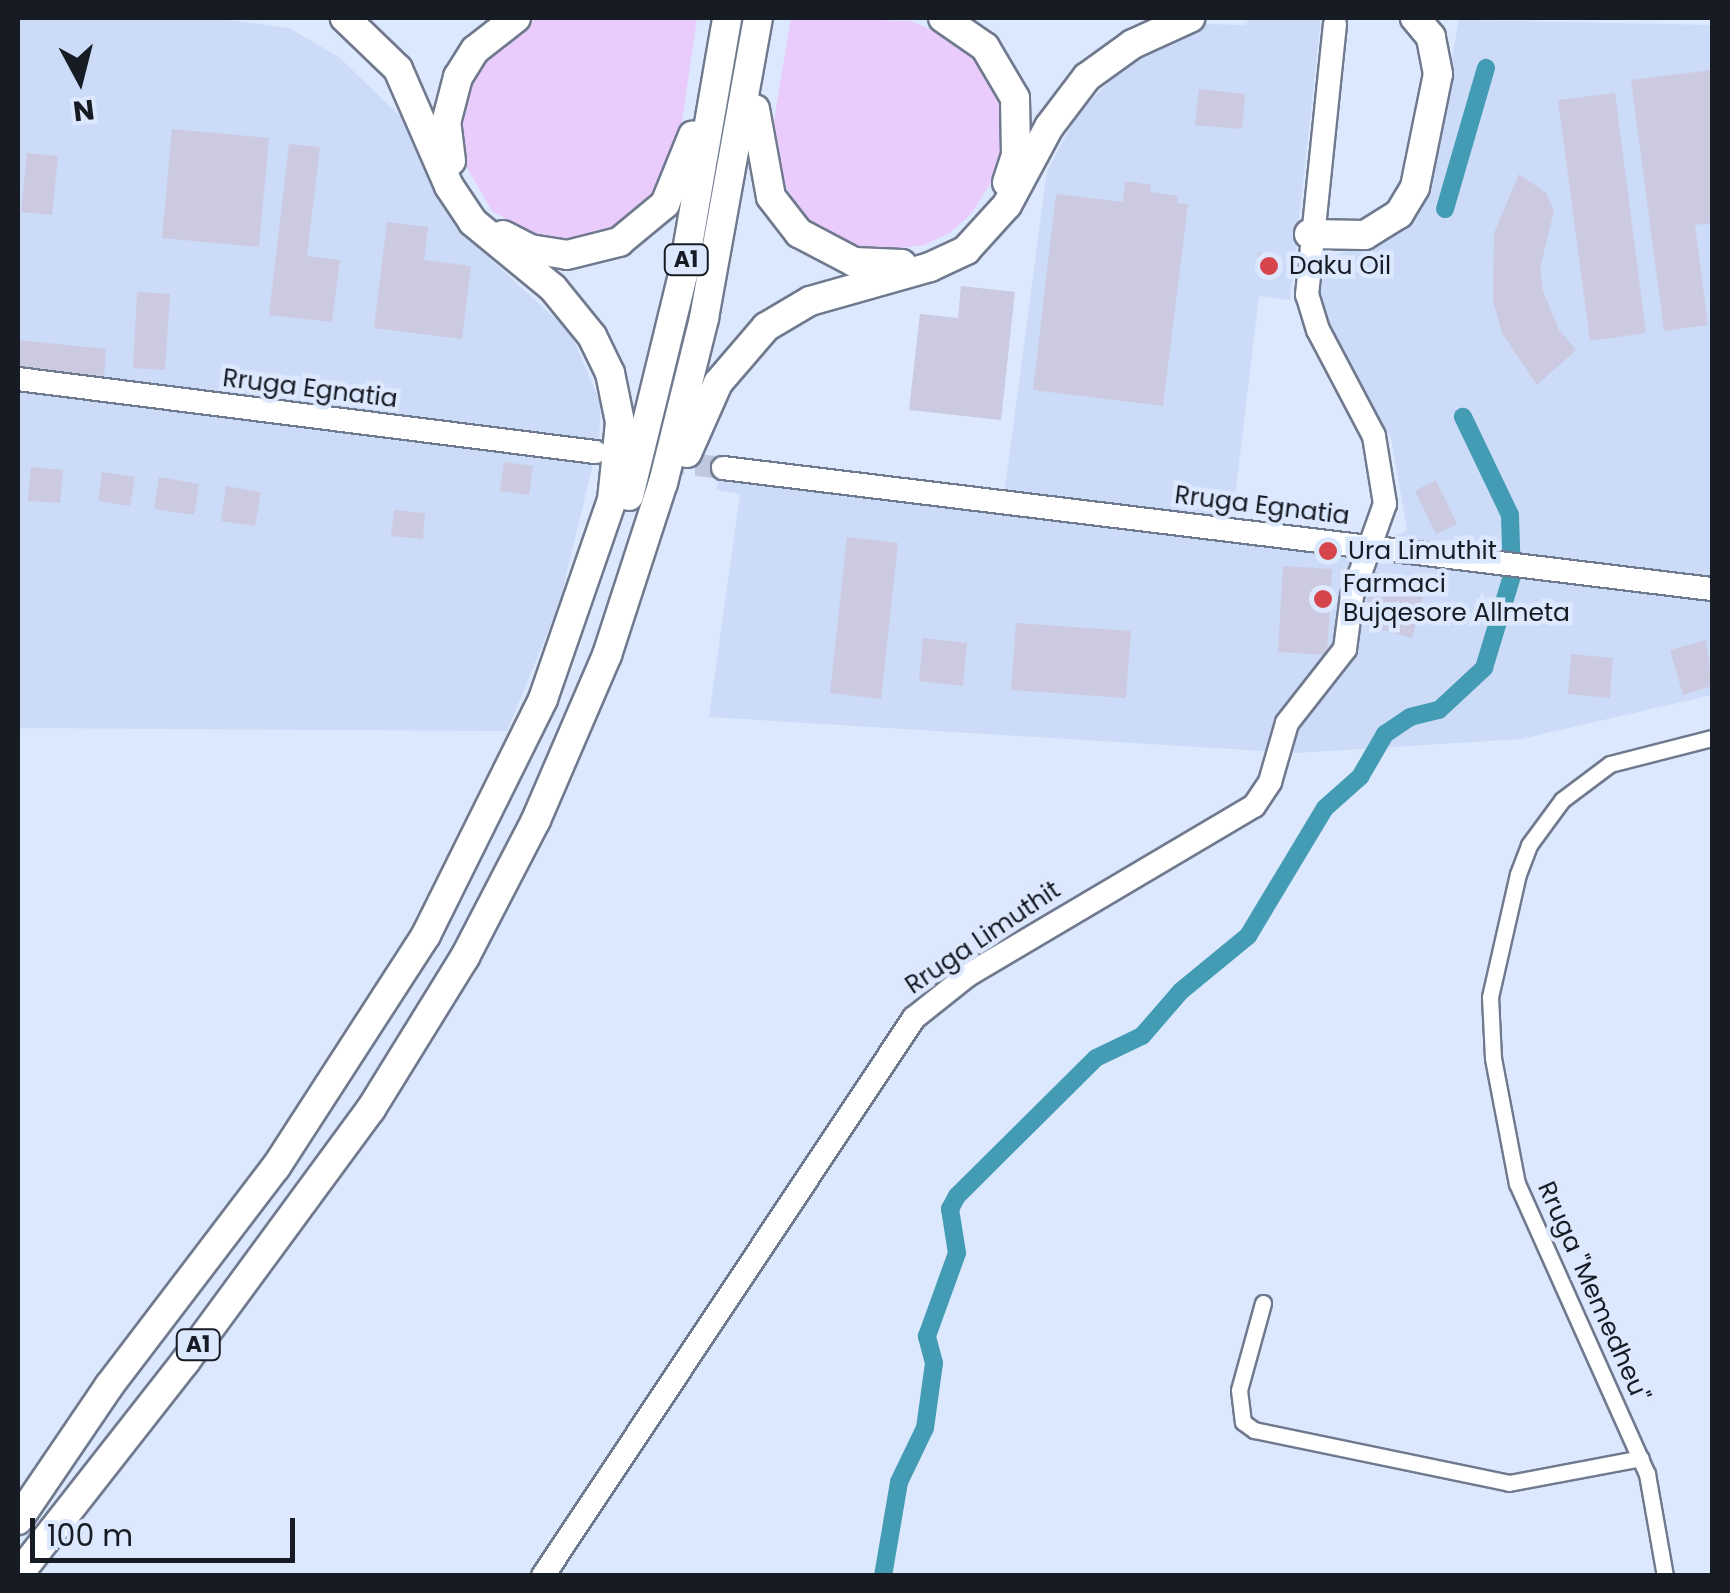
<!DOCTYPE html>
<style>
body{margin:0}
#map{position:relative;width:1730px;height:1593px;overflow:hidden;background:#dce8fe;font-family:Poppins,sans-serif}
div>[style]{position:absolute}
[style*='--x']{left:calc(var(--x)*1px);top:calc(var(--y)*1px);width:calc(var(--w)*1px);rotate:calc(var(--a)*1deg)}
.built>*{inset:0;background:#ccdbf8}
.green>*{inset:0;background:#e9cbfc}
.canal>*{height:18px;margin:-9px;padding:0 9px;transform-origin:9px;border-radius:9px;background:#439cb3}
.building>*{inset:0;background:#cbcae1}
.secondary-tunnel>*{height:22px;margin-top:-11px;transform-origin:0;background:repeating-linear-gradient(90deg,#bec9dd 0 22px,transparent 0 33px)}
.roads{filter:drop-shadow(2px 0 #707a8e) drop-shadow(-2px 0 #707a8e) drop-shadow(0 2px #707a8e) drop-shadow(0 -2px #707a8e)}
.street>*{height:15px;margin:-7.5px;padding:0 7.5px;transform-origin:7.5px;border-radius:7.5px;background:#fff}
.secondary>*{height:22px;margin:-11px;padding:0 11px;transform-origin:11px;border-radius:11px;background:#fff}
.highway>*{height:28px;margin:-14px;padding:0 14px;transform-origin:14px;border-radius:14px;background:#fff}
.dots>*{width:28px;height:28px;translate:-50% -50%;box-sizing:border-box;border:5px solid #dce8fe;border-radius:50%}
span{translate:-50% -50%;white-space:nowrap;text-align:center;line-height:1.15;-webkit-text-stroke:9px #dce8fe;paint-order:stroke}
.shield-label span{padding:2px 8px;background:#dce8fe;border:2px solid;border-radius:8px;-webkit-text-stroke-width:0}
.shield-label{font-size:22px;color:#171b23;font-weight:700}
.poi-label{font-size:25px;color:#171b23}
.left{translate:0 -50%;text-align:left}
.street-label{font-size:25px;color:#171b23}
.frame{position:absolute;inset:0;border:20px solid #171b23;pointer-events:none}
.north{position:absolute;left:30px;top:30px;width:100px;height:100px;-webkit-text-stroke:8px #dce8fe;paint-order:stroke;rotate:173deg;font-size:28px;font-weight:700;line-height:40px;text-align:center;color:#171b23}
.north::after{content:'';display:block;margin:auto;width:35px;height:45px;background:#171b23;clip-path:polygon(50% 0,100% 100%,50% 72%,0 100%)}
.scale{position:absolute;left:30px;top:1518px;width:265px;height:45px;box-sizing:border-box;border:5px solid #171b23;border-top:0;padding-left:12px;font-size:30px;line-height:35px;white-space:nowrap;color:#171b23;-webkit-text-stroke:8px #dce8fe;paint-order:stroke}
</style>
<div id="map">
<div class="built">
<i style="clip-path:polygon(18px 18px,212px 18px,289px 28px,339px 57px,414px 130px,439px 198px,462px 233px,570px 332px,601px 404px,599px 439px,559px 605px,507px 731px,18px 728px)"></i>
<i style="clip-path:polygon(1251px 18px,1321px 18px,1290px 300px,1259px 296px,1231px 530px,1374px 547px,1407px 530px,1391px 437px,1331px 342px,1316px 301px,1320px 271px,1333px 256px,1379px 238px,1442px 111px,1459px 20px,1712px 25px,1712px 695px,1521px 739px,1296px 753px,709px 717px,740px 494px,716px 490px,723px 468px,1003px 503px,1047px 171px,1077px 115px,1120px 70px,1206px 24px,1245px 25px)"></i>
</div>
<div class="green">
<i style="clip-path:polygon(541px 18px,697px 18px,681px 128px,661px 186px,619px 229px,564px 243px,538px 238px,492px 211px,466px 166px,462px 142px,461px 119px,475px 72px,521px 26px)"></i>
<i style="clip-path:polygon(791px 18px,910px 21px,957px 40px,987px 71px,1004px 116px,1000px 169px,970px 215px,949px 233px,925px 245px,865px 252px,815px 227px,798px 207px,782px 180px,774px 121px)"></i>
</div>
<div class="canal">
<i style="--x:1445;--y:209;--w:147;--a:-73.8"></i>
<i style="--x:883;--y:1576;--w:95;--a:-80.3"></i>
<i style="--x:899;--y:1482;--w:60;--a:-64.3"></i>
<i style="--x:925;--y:1428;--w:66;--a:-82.1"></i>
<i style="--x:934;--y:1363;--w:28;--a:-105"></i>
<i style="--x:927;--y:1336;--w:88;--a:-70.1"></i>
<i style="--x:957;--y:1253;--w:45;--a:-99"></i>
<i style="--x:950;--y:1209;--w:15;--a:-62"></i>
<i style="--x:957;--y:1196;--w:196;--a:-44.8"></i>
<i style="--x:1096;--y:1058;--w:51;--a:-25.6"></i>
<i style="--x:1142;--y:1036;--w:60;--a:-49.1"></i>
<i style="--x:1181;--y:991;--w:87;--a:-39.4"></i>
<i style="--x:1248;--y:936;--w:149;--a:-59"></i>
<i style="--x:1325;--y:808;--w:47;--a:-41.5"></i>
<i style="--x:1360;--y:777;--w:50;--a:-59.8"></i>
<i style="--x:1385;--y:734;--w:30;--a:-34"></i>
<i style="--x:1410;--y:717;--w:30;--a:-14"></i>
<i style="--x:1439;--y:710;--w:62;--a:-43"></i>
<i style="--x:1484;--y:668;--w:96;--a:-73.1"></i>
<i style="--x:1512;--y:576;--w:61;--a:-91.9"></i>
<i style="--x:1510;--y:515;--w:109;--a:-115.6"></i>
</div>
<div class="building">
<i style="clip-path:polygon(1712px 70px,1712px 223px,1695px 225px,1708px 325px,1664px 331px,1631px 80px)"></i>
<i style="clip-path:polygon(1199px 89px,1245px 94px,1242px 129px,1195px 125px)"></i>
<i style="clip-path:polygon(1615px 93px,1646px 333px,1590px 341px,1558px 100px)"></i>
<i style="clip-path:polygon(172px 129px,269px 138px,259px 247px,162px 238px)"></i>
<i style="clip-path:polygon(289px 144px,320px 147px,307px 256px,340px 260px,332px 322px,269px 315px)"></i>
<i style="clip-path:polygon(27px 153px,58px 156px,52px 215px,21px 212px)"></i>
<i style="clip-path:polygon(1519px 174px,1546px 193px,1554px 211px,1540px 268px,1543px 291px,1559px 330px,1576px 350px,1537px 385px,1502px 333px,1493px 301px,1494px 233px)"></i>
<i style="clip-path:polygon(1125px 181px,1151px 185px,1150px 192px,1178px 196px,1177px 203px,1188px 204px,1163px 406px,1033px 390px,1056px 194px,1123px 202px)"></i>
<i style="clip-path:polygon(387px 222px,428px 227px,424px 260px,471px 266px,462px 339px,374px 328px)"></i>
<i style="clip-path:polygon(1258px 253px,1276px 255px,1275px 273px,1257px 272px)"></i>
<i style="clip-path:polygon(961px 286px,1015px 292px,1001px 420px,909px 410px,920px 314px,958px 318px)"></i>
<i style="clip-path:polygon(137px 292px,170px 294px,165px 370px,133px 368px)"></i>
<i style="clip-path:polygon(18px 340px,106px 349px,104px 376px,18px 367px)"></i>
<i style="clip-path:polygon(504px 462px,533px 466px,529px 495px,500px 491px)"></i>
<i style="clip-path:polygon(31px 467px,63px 470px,60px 503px,28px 501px)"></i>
<i style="clip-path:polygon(102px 472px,135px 477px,130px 506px,98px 501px)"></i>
<i style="clip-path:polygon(159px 477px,199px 484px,194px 515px,154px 509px)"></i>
<i style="clip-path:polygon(1436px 480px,1457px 524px,1436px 534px,1415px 491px)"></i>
<i style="clip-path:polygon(226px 486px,261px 492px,255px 526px,221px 521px)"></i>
<i style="clip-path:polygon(394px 510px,425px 513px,423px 539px,391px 536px)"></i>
<i style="clip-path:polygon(847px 537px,898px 543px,881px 699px,830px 693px)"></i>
<i style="clip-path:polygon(1283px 566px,1332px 569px,1327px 655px,1278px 652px)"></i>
<i style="clip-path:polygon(1375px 572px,1426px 586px,1412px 638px,1361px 624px)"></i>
<i style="clip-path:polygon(1016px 623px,1131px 631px,1126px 698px,1011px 690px)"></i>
<i style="clip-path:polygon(923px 638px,967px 643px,963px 686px,919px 681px)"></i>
<i style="clip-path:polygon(1706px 640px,1712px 686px,1683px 695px,1670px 650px)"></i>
<i style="clip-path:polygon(1571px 654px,1613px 658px,1610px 698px,1568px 694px)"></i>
</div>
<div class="secondary-tunnel">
<i style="--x:663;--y:461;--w:60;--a:6.7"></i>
</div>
<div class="roads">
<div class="street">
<i style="--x:1263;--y:1303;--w:90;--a:105.4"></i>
<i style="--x:1239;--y:1390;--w:32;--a:83"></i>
<i style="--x:1243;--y:1422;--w:14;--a:36"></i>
<i style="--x:1254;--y:1430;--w:260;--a:11.7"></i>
<i style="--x:1509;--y:1483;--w:134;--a:-10.7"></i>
<i style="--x:1665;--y:1576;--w:104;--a:-100"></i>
<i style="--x:1647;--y:1474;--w:318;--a:-114.1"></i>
<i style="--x:1517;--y:1184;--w:128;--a:-100.8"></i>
<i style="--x:1493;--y:1058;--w:61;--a:-92.8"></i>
<i style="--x:1490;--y:997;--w:126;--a:-77.2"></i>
<i style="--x:1518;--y:874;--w:31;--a:-69"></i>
<i style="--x:1529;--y:845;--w:56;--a:-53.7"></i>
<i style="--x:1562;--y:800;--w:60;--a:-36.9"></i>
<i style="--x:1610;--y:764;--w:105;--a:-14.3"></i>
</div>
<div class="secondary">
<i style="--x:18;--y:379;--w:582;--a:7.21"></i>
<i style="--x:723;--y:468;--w:996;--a:6.98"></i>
<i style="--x:543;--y:1576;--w:670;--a:-56.38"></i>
<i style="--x:914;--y:1018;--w:69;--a:-38.5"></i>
<i style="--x:968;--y:975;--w:332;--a:-30.6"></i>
<i style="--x:1254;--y:806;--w:29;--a:-56"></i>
<i style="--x:1270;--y:782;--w:61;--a:-73.9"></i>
<i style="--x:1287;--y:723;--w:94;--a:-51.9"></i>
<i style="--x:1345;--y:649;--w:53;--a:-82.5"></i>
<i style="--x:1352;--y:596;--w:98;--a:-70.3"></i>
<i style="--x:1385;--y:504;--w:69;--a:-99.2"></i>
<i style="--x:1374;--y:436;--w:120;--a:-117.8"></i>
<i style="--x:1318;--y:330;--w:37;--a:-107"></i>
<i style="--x:1307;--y:295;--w:272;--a:-84.1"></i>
</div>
<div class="highway">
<i style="--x:943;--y:18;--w:51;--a:34.6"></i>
<i style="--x:985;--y:47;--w:59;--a:59.5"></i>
<i style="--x:1015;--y:98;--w:57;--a:89"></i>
<i style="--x:1016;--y:155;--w:29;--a:108"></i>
<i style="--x:755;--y:109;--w:89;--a:79.7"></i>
<i style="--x:771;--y:197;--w:46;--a:52.1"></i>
<i style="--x:799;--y:233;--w:62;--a:27.8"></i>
<i style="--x:854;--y:262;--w:48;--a:2.4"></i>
<i style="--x:451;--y:161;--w:38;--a:-97"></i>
<i style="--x:446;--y:123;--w:48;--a:-75.4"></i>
<i style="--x:458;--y:77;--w:32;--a:-58"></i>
<i style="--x:475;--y:50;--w:52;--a:-38"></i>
<i style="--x:1309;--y:234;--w:56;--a:1"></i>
<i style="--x:1365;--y:235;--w:40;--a:-32"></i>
<i style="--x:1399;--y:214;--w:31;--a:-59"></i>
<i style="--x:1415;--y:187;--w:115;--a:-78.5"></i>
<i style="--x:1438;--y:74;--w:38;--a:-101"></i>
<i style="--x:1431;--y:37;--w:25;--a:-130"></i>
<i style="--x:503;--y:235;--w:30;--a:27"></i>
<i style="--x:530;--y:249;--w:37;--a:9"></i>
<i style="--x:567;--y:255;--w:54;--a:-14"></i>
<i style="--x:619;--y:242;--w:60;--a:-39.6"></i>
<i style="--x:665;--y:204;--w:74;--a:-67.9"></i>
<i style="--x:687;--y:453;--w:77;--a:-66.1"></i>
<i style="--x:718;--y:383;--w:74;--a:-49.4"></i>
<i style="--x:766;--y:327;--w:51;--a:-30.6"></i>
<i style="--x:810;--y:301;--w:125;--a:-15.8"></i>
<i style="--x:930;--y:267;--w:40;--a:-25"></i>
<i style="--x:966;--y:250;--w:61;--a:-47.7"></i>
<i style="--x:1007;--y:205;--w:89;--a:-61.7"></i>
<i style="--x:1049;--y:127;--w:63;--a:-52.8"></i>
<i style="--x:1087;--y:77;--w:57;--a:-35.7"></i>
<i style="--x:1133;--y:44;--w:63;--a:-24.5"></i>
<i style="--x:629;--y:496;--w:228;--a:-76.3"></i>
<i style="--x:683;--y:274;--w:260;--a:-80.2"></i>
<i style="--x:18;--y:1520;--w:162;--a:-55.8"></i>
<i style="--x:109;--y:1386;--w:275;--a:-52.7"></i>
<i style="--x:276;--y:1167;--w:276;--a:-57.1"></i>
<i style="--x:426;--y:935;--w:263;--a:-63.6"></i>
<i style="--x:543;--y:699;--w:211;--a:-70.9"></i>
<i style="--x:612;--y:500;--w:78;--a:-84.1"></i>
<i style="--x:620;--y:422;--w:50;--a:-101.5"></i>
<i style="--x:610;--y:373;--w:41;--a:-115.9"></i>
<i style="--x:592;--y:336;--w:62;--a:-129.1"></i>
<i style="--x:553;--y:288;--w:104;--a:-140.5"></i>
<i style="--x:473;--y:222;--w:43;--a:-123.7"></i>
<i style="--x:449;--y:186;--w:128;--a:-113.6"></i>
<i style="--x:398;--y:69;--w:74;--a:-136.1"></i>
<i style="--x:18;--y:1575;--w:271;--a:-51.9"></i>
<i style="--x:185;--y:1362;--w:314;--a:-53.7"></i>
<i style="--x:371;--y:1109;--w:179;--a:-58.3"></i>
<i style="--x:465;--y:957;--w:154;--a:-62.6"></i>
<i style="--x:536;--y:820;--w:180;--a:-66.7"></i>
<i style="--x:607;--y:655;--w:181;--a:-72"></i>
<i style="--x:663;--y:483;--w:170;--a:-76"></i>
<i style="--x:704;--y:318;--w:305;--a:-79.8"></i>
</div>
</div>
<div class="dots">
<i style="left:1269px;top:266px;background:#d5454b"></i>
<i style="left:1328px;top:551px;background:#d5454b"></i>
<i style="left:1323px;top:599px;background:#d5454b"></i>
</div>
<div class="shield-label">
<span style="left:686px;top:260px">A1</span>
<span style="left:198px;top:1345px">A1</span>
</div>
<div class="poi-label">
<span class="left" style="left:1289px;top:266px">Daku Oil</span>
<span class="left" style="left:1348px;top:551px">Ura Limuthit</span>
<span class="left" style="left:1343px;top:599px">Farmaci<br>Bujqesore Allmeta</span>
</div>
<div class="street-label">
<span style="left:310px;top:389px;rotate:7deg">Rruga Egnatia</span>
<span style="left:1262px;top:506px;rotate:7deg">Rruga Egnatia</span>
<span style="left:983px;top:938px;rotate:-34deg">Rruga Limuthit</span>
<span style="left:1593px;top:1292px;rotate:66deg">Rruga "Memedheu"</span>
</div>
<div class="frame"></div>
<div class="north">N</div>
<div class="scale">100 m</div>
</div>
